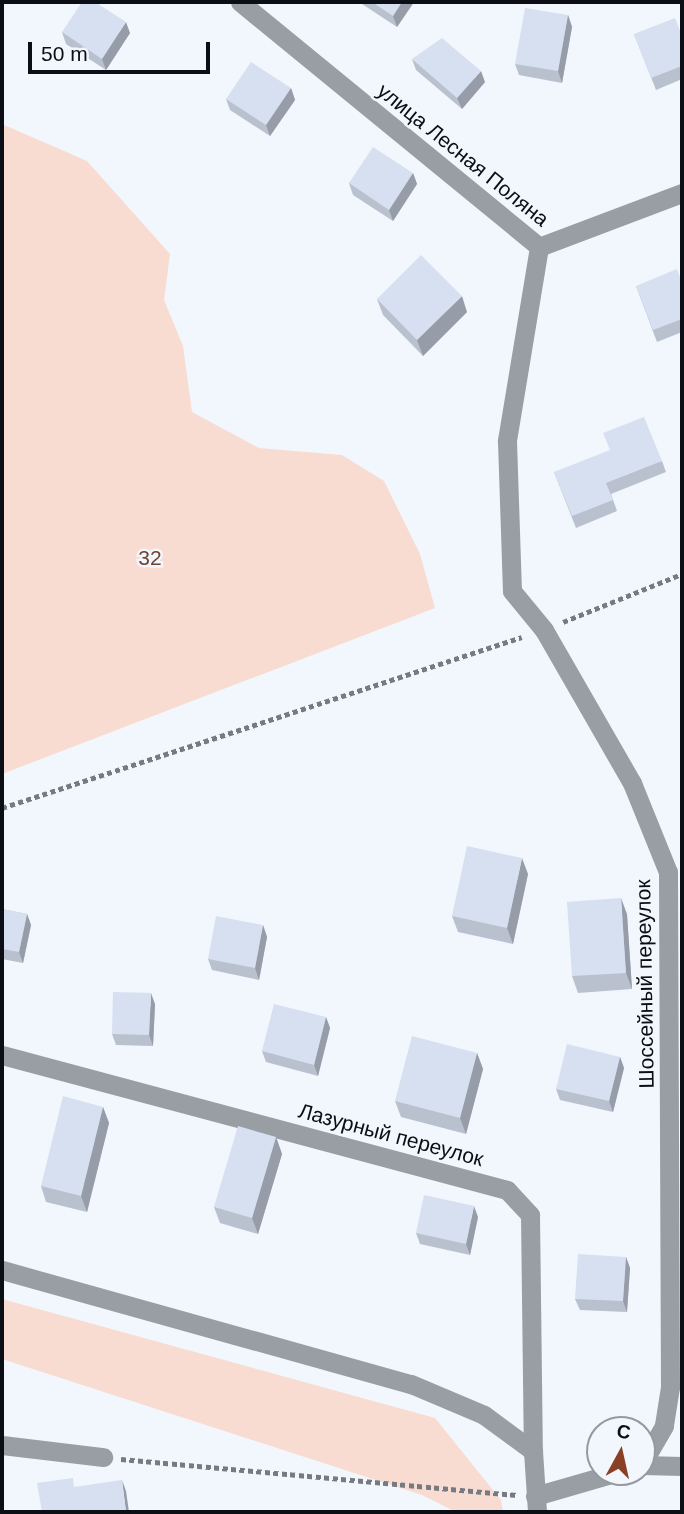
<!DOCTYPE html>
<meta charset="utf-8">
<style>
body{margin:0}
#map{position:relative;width:684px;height:1514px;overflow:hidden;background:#f2f6fd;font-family:Helvetica,sans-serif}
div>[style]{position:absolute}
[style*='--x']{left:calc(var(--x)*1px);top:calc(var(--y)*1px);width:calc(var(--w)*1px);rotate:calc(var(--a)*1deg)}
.green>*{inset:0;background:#f9dcd1}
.path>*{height:4.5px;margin-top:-2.25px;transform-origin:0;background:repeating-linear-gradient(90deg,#777a81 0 5px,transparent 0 8.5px)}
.minor>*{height:19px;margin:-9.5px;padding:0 9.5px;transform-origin:9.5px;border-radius:9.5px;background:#999da4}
.wall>*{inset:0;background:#b9c1cf}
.shaded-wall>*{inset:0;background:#969da9}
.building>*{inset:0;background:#d7e0f1}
span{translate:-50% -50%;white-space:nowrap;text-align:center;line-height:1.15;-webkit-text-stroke:5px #f2f6fd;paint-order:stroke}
.street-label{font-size:21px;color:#0b0e14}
.park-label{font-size:21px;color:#72402e}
.frame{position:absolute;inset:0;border:4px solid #0b0e14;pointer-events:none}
.north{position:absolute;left:586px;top:1416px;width:70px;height:70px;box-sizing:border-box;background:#f2f6fd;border:2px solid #9699a0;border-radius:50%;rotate:8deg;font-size:19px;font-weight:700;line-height:28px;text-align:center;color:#0b0e14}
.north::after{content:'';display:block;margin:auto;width:24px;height:32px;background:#894024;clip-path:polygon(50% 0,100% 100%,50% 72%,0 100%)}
.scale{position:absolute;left:28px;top:42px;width:182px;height:32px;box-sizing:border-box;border:4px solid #0b0e14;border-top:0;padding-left:9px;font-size:21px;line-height:24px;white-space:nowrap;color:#0b0e14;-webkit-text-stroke:5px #f2f6fd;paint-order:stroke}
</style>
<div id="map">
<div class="green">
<i style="clip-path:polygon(2px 124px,87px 161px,170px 254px,164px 300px,183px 346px,192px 412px,259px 448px,342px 455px,384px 481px,420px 554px,435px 608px,2px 774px)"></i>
<i style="clip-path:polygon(2px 1299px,435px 1418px,501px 1500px,503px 1512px,456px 1512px,422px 1495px,2px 1359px)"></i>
</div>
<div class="path">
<i style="--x:563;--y:622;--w:128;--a:-22"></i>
<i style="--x:2;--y:808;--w:547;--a:-18.2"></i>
<i style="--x:121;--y:1459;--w:398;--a:5.2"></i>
</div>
<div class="minor">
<i style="--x:240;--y:2;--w:387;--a:39.3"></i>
<i style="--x:539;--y:247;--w:153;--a:-20.7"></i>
<i style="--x:539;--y:247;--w:197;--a:99.4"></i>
<i style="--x:507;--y:441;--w:150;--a:88.1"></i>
<i style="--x:512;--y:591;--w:50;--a:50.6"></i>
<i style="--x:544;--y:630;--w:177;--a:60.1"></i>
<i style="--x:632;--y:783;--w:96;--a:68"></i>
<i style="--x:668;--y:872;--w:515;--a:89.78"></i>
<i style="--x:670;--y:1387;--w:39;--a:99"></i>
<i style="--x:664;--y:1426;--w:44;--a:120.1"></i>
<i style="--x:2;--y:1055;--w:523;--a:14.97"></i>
<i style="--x:507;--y:1190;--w:34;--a:47"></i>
<i style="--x:530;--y:1215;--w:236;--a:89.3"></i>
<i style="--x:2;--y:1270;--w:425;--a:15.6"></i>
<i style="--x:411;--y:1384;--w:79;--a:23"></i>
<i style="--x:484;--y:1415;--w:61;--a:36.3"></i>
<i style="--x:533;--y:1451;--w:61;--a:86.2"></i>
<i style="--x:2;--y:1445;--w:102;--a:6.8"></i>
<i style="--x:642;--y:1465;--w:40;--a:1.4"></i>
<i style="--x:535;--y:1496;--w:86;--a:-16.1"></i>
</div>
<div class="wall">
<i style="clip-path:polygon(359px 2px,414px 2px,397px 27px)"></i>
<i style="clip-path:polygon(568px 15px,572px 27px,562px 83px,519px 75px,515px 64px)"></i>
<i style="clip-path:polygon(62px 32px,130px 33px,106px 70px,66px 44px)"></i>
<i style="clip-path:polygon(634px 34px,682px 36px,682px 79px,656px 90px)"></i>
<i style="clip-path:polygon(412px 59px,485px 82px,462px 109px,416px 70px)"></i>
<i style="clip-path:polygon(291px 88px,295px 100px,270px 136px,230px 110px,226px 99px)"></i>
<i style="clip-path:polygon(413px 173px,417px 184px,393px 221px,353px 195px,349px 183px)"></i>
<i style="clip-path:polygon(682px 283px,682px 332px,657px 342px,636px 286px)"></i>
<i style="clip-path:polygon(377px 299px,467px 312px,423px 356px,383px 315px)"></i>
<i style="clip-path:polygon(662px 461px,666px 472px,611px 494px,617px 511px,576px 528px,554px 472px)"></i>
<i style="clip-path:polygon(528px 874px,513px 944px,458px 932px,452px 916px)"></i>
<i style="clip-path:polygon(2px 909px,27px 914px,31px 925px,23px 963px,2px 959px)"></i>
<i style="clip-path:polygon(627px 914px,632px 989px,578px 993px,572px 976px)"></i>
<i style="clip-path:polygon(263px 925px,267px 937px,259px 980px,212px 970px,208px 959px)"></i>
<i style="clip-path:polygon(155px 1004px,153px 1046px,116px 1045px,112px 1034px)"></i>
<i style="clip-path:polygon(326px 1017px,330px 1028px,318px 1076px,266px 1062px,262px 1051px)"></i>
<i style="clip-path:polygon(477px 1053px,483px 1069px,466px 1134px,401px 1117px,395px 1101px)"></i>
<i style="clip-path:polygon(620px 1057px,624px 1068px,613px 1112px,560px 1100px,556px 1089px)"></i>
<i style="clip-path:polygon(103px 1107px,109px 1123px,87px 1212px,46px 1202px,41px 1186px)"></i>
<i style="clip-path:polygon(276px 1137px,282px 1154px,258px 1234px,220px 1223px,214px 1207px)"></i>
<i style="clip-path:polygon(478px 1217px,470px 1255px,420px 1244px,416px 1233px)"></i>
<i style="clip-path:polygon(626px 1257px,630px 1268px,627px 1312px,580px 1310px,575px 1299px)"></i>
</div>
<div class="shaded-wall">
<i style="clip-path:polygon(402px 2px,414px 2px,397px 27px,393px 16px)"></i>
<i style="clip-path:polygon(568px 15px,572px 27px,562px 83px,558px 71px)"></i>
<i style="clip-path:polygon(126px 22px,130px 33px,106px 70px,102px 59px)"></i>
<i style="clip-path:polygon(481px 71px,485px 82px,462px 109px,457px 98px)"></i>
<i style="clip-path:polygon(291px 88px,295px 100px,270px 136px,266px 125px)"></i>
<i style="clip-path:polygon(413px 173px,417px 184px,393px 221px,389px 210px)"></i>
<i style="clip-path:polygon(462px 296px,467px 312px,423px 356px,417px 340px)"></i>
<i style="clip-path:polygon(522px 858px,528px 874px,513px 944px,507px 928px)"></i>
<i style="clip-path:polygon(621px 898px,627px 914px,632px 989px,626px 973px)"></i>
<i style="clip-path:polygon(27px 914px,31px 925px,23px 963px,19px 952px)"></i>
<i style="clip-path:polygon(263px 925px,267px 937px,259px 980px,255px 968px)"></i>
<i style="clip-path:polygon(151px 993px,155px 1004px,153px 1046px,149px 1035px)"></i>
<i style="clip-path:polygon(326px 1017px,330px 1028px,318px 1076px,314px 1065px)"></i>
<i style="clip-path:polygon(477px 1053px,483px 1069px,466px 1134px,460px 1118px)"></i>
<i style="clip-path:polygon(620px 1057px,624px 1068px,613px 1112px,609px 1101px)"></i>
<i style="clip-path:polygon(103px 1107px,109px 1123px,87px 1212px,81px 1196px)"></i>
<i style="clip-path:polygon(276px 1137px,282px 1154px,258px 1234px,252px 1218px)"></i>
<i style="clip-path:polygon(474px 1206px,478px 1217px,470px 1255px,466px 1244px)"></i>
<i style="clip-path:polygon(626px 1257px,630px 1268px,627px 1312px,623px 1301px)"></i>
<i style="clip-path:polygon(122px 1480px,126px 1491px,129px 1512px,126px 1512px)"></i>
</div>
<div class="building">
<i style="clip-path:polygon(82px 2px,95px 2px,126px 22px,102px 59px,62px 32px)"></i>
<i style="clip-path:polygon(372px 2px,402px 2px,393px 16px)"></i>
<i style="clip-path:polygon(525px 8px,568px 15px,558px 71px,515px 64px)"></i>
<i style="clip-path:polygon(675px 18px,682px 36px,682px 66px,651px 78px,634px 34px)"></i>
<i style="clip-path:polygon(442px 38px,481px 71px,457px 98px,412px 59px)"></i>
<i style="clip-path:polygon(251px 62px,291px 88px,266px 125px,226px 99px)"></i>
<i style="clip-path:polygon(373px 147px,413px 173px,389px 210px,349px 183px)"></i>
<i style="clip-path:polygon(421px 255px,462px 296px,417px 340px,377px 299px)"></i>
<i style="clip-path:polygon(677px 269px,682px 283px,682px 319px,653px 330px,636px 286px)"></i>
<i style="clip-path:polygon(644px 417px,662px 461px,606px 483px,613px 500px,572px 516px,554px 472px,610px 450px,603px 433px)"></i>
<i style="clip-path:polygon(467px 846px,522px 858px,507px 928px,452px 916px)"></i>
<i style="clip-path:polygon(621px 898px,626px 973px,572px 976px,567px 902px)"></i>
<i style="clip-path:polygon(2px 909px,27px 914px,19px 952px,2px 949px)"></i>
<i style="clip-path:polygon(216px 916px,263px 925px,255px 968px,208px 959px)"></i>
<i style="clip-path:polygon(113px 992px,151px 993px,149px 1035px,112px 1034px)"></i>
<i style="clip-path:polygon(274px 1004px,326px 1017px,314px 1065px,262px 1051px)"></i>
<i style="clip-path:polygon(412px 1036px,477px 1053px,460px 1118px,395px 1101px)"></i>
<i style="clip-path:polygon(567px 1044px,620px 1057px,609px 1101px,556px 1089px)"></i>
<i style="clip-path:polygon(63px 1096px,103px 1107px,81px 1196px,41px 1186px)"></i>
<i style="clip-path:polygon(238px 1126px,276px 1137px,252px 1218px,214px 1207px)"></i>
<i style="clip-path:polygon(424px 1195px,474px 1206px,466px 1244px,416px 1233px)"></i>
<i style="clip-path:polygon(578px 1254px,626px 1257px,623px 1301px,575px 1299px)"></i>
<i style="clip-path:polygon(73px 1478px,74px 1487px,122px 1480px,126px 1512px,42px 1512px,37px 1483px)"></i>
</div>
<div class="street-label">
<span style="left:463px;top:155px;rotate:39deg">улица Лесная Поляна</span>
<span style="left:645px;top:984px;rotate:-91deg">Шоссейный переулок</span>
<span style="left:391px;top:1135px;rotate:15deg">Лазурный переулок</span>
</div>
<div class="park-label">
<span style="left:150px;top:558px">32</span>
</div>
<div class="frame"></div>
<div class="north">С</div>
<div class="scale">50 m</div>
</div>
